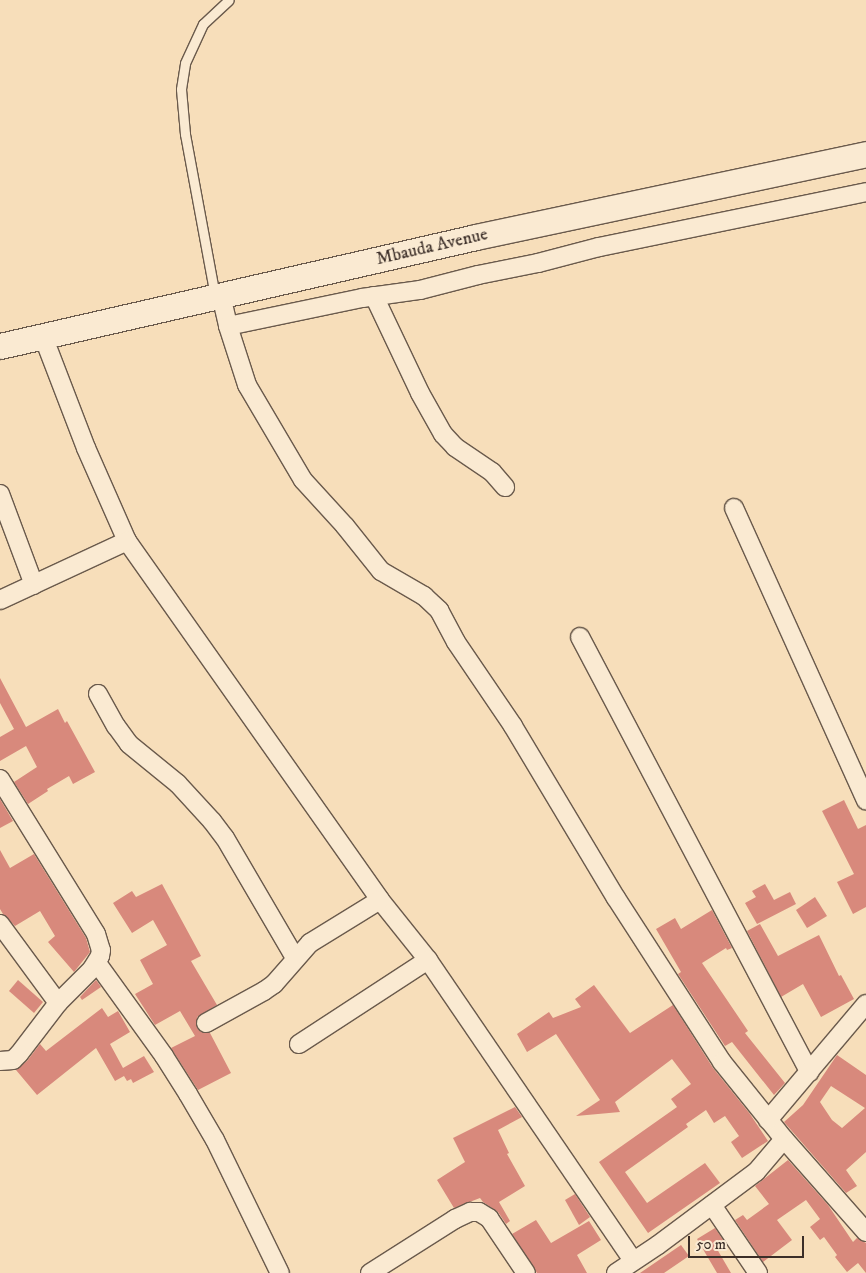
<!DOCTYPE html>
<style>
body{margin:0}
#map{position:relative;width:866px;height:1273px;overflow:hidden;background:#f7deba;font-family:"IM FELL DW Pica",serif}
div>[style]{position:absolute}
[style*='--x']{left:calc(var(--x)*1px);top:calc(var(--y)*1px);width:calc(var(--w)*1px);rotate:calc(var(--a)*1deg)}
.building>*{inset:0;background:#d8897c}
.roads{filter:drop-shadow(1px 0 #6a5a4c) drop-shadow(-1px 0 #6a5a4c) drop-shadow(0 1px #6a5a4c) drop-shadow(0 -1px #6a5a4c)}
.lane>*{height:9px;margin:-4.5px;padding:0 4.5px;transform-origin:4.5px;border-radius:4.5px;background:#faead2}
.street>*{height:18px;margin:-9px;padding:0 9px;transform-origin:9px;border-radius:9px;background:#faead2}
.secondary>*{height:25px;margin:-12.5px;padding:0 12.5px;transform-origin:12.5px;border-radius:12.5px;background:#faead2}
span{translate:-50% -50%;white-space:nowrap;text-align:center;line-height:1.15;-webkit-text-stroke:4.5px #faead2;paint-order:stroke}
.street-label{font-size:18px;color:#3b2e28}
.scale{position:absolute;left:688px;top:1236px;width:116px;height:22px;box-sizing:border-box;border:2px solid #3b2e28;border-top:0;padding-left:6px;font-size:15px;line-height:18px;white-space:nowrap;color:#3b2e28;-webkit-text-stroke:4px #faead2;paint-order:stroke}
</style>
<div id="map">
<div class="building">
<i style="clip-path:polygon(0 678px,26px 727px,58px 709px,65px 723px,67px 721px,95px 772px,73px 784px,69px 776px,47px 789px,48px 791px,28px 804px,14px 782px,37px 767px,26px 746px,0 761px,0 737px,14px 729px,0 703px)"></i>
<i style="clip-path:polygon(0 799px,13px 821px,0 828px)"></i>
<i style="clip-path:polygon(844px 800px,858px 829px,866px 825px,866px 907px,853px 914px,837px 882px,854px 874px,822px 811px)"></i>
<i style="clip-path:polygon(0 850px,10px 868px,34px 854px,86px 938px,90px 952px,74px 972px,48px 942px,55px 936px,40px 911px,15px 926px,3px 914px,0 909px)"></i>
<i style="clip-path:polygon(162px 884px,201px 956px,191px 961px,217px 1005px,197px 1017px,197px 1028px,201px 1032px,210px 1033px,231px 1073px,198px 1090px,171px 1048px,195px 1036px,180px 1011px,155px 1025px,135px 994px,153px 984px,140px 960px,167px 945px,153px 920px,132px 933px,113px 903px,132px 891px,136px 897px)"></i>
<i style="clip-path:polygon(765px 884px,774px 900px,790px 892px,796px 904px,757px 924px,745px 903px,756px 897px,752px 891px)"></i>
<i style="clip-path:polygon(815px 897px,827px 916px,807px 928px,796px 910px)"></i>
<i style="clip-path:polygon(712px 910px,732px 948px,727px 950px,726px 948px,702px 963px,748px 1031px,745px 1033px,785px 1083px,774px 1095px,732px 1042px,725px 1046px,678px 974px,681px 972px,656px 929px,675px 918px,681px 929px)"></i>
<i style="clip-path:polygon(760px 924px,778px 956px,819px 935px,839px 976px,841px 975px,854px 999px,821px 1017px,803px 984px,781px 997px,747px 931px)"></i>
<i style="clip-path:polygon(18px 980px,43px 1002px,34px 1013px,9px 991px)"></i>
<i style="clip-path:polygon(96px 980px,101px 987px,82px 1000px,80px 997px)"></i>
<i style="clip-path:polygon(594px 985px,630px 1033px,673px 1005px,713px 1068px,750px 1114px,768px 1141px,742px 1158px,731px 1142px,739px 1136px,725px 1116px,714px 1123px,706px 1110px,686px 1124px,688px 1127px,625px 1172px,647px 1203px,705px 1163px,720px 1183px,648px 1233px,599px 1162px,677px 1107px,671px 1099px,691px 1084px,672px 1059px,615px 1102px,620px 1112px,576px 1116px,600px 1100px,556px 1034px,527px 1052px,517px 1034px,549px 1012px,553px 1018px,581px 1007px,575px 999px)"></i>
<i style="clip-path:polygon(102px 1008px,108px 1017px,118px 1011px,130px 1032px,110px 1044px,123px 1068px,144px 1056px,154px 1072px,133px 1083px,131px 1079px,127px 1081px,124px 1076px,115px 1081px,96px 1048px,37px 1095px,16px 1070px,27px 1061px,40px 1044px,46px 1051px)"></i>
<i style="clip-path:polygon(evenodd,837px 1055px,866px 1075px,866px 1152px,846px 1170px,857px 1186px,846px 1193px,784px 1122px,803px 1105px,837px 1055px,831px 1086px,865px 1108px,842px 1128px,832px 1120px,820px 1102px,831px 1086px)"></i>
<i style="clip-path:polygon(515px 1107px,522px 1117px,498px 1130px,509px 1153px,507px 1154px,525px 1186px,499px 1202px,510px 1221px,506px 1224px,498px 1212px,483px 1202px,480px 1198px,454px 1208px,437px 1180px,465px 1162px,453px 1138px)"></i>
<i style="clip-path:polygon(788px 1160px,828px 1205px,853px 1242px,857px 1238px,866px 1243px,866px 1273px,858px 1263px,847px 1272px,835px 1257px,837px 1255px,824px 1237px,820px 1240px,810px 1227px,820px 1219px,806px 1200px,777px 1220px,792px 1240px,763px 1262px,735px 1220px,743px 1215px,747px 1220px,769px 1204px,755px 1186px)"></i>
<i style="clip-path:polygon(575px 1194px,590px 1217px,579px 1225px,565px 1200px)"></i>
<i style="clip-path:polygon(536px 1220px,551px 1243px,589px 1221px,601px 1240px,577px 1255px,587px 1273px,537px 1273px,512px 1234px)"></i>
<i style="clip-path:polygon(715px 1228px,726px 1244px,717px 1249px,731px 1273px,717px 1273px,697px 1239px)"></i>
<i style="clip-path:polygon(681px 1245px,689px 1256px,664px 1273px,640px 1273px)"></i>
</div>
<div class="roads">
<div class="lane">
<i style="--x:215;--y:296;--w:165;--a:-100.5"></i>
<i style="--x:185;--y:134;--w:45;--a:-95.1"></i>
<i style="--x:181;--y:89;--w:26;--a:-81"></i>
<i style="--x:185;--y:63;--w:43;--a:-65.2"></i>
<i style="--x:203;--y:24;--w:35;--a:-43"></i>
</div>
<div class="street">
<i style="--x:221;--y:295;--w:32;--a:77"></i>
<i style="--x:228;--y:326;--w:62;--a:72.1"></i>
<i style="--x:247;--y:385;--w:110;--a:59.5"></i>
<i style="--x:303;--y:480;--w:62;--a:47.6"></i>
<i style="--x:345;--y:526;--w:58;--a:51.3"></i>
<i style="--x:381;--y:571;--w:50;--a:30.2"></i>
<i style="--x:424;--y:596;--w:21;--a:43"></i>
<i style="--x:439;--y:610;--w:36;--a:62"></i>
<i style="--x:456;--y:642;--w:102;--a:55.8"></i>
<i style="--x:513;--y:726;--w:200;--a:59.1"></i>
<i style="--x:616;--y:898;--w:195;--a:57.1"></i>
<i style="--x:722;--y:1062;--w:99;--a:51.2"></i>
<i style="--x:784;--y:1139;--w:124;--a:48.6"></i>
<i style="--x:374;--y:296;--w:107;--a:64.6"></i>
<i style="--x:420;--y:393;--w:47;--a:60.7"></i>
<i style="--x:443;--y:434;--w:18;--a:47"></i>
<i style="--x:455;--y:447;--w:45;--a:34"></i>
<i style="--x:492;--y:472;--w:20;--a:49"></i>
<i style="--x:228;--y:326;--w:137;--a:-11.8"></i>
<i style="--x:362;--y:298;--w:59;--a:-7.9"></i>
<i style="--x:420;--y:290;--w:60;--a:-14.5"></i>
<i style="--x:478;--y:275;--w:61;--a:-11.3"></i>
<i style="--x:538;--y:263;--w:63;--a:-14.7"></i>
<i style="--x:599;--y:247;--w:273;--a:-11.6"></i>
<i style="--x:43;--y:336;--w:120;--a:69"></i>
<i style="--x:86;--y:448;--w:102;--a:66.2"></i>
<i style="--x:127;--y:541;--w:439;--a:54.8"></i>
<i style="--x:380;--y:900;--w:77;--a:51.3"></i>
<i style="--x:428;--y:960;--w:364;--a:55.7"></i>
<i style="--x:0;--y:494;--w:97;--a:69.5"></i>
<i style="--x:734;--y:508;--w:321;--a:65.7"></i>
<i style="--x:0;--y:600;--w:140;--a:-24.9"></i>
<i style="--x:580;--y:637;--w:492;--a:62.2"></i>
<i style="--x:98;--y:694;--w:37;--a:61"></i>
<i style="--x:116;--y:726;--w:22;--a:54"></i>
<i style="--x:129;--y:744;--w:63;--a:39.2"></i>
<i style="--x:178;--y:784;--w:50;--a:47.4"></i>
<i style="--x:212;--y:821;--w:21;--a:53"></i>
<i style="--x:225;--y:838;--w:139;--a:59.7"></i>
<i style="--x:0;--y:779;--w:182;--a:58.2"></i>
<i style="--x:96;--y:934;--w:17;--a:73"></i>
<i style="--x:101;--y:950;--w:6;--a:99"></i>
<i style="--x:100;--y:956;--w:15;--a:122"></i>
<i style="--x:92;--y:969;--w:48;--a:135"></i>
<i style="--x:58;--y:1003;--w:64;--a:127.4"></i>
<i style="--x:19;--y:1054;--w:8;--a:135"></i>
<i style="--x:13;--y:1060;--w:13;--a:176"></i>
<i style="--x:0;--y:924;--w:98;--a:53.7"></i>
<i style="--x:97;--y:963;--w:115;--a:54.2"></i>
<i style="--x:164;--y:1056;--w:45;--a:57.7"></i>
<i style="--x:188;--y:1094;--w:53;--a:59.6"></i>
<i style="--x:215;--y:1140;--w:148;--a:64"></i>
<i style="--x:206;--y:1023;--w:66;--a:-28.9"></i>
<i style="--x:264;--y:991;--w:12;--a:-35"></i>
<i style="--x:274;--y:984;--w:55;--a:-48.7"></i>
<i style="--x:310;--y:943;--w:82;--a:-31.6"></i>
<i style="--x:299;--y:1044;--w:154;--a:-33.1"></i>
<i style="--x:768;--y:1120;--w:152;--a:-49.8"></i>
<i style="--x:712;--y:1205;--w:82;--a:55.9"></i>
<i style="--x:370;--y:1273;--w:101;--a:-32.4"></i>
<i style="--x:455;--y:1219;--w:17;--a:-25"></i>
<i style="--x:470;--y:1212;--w:9;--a:0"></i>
<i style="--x:479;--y:1212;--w:12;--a:31"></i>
<i style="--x:489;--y:1218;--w:66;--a:56.1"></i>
<i style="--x:616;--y:1273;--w:50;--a:-33.7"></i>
<i style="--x:658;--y:1245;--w:122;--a:-36.7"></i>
<i style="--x:756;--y:1172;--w:43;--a:-49.7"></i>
</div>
<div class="secondary">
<i style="--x:0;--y:346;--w:488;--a:-12.9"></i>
<i style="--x:476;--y:237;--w:399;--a:-12"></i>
</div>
</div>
<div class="street-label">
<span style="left:432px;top:247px;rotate:-13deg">Mbauda Avenue</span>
</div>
<div class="scale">50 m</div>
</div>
